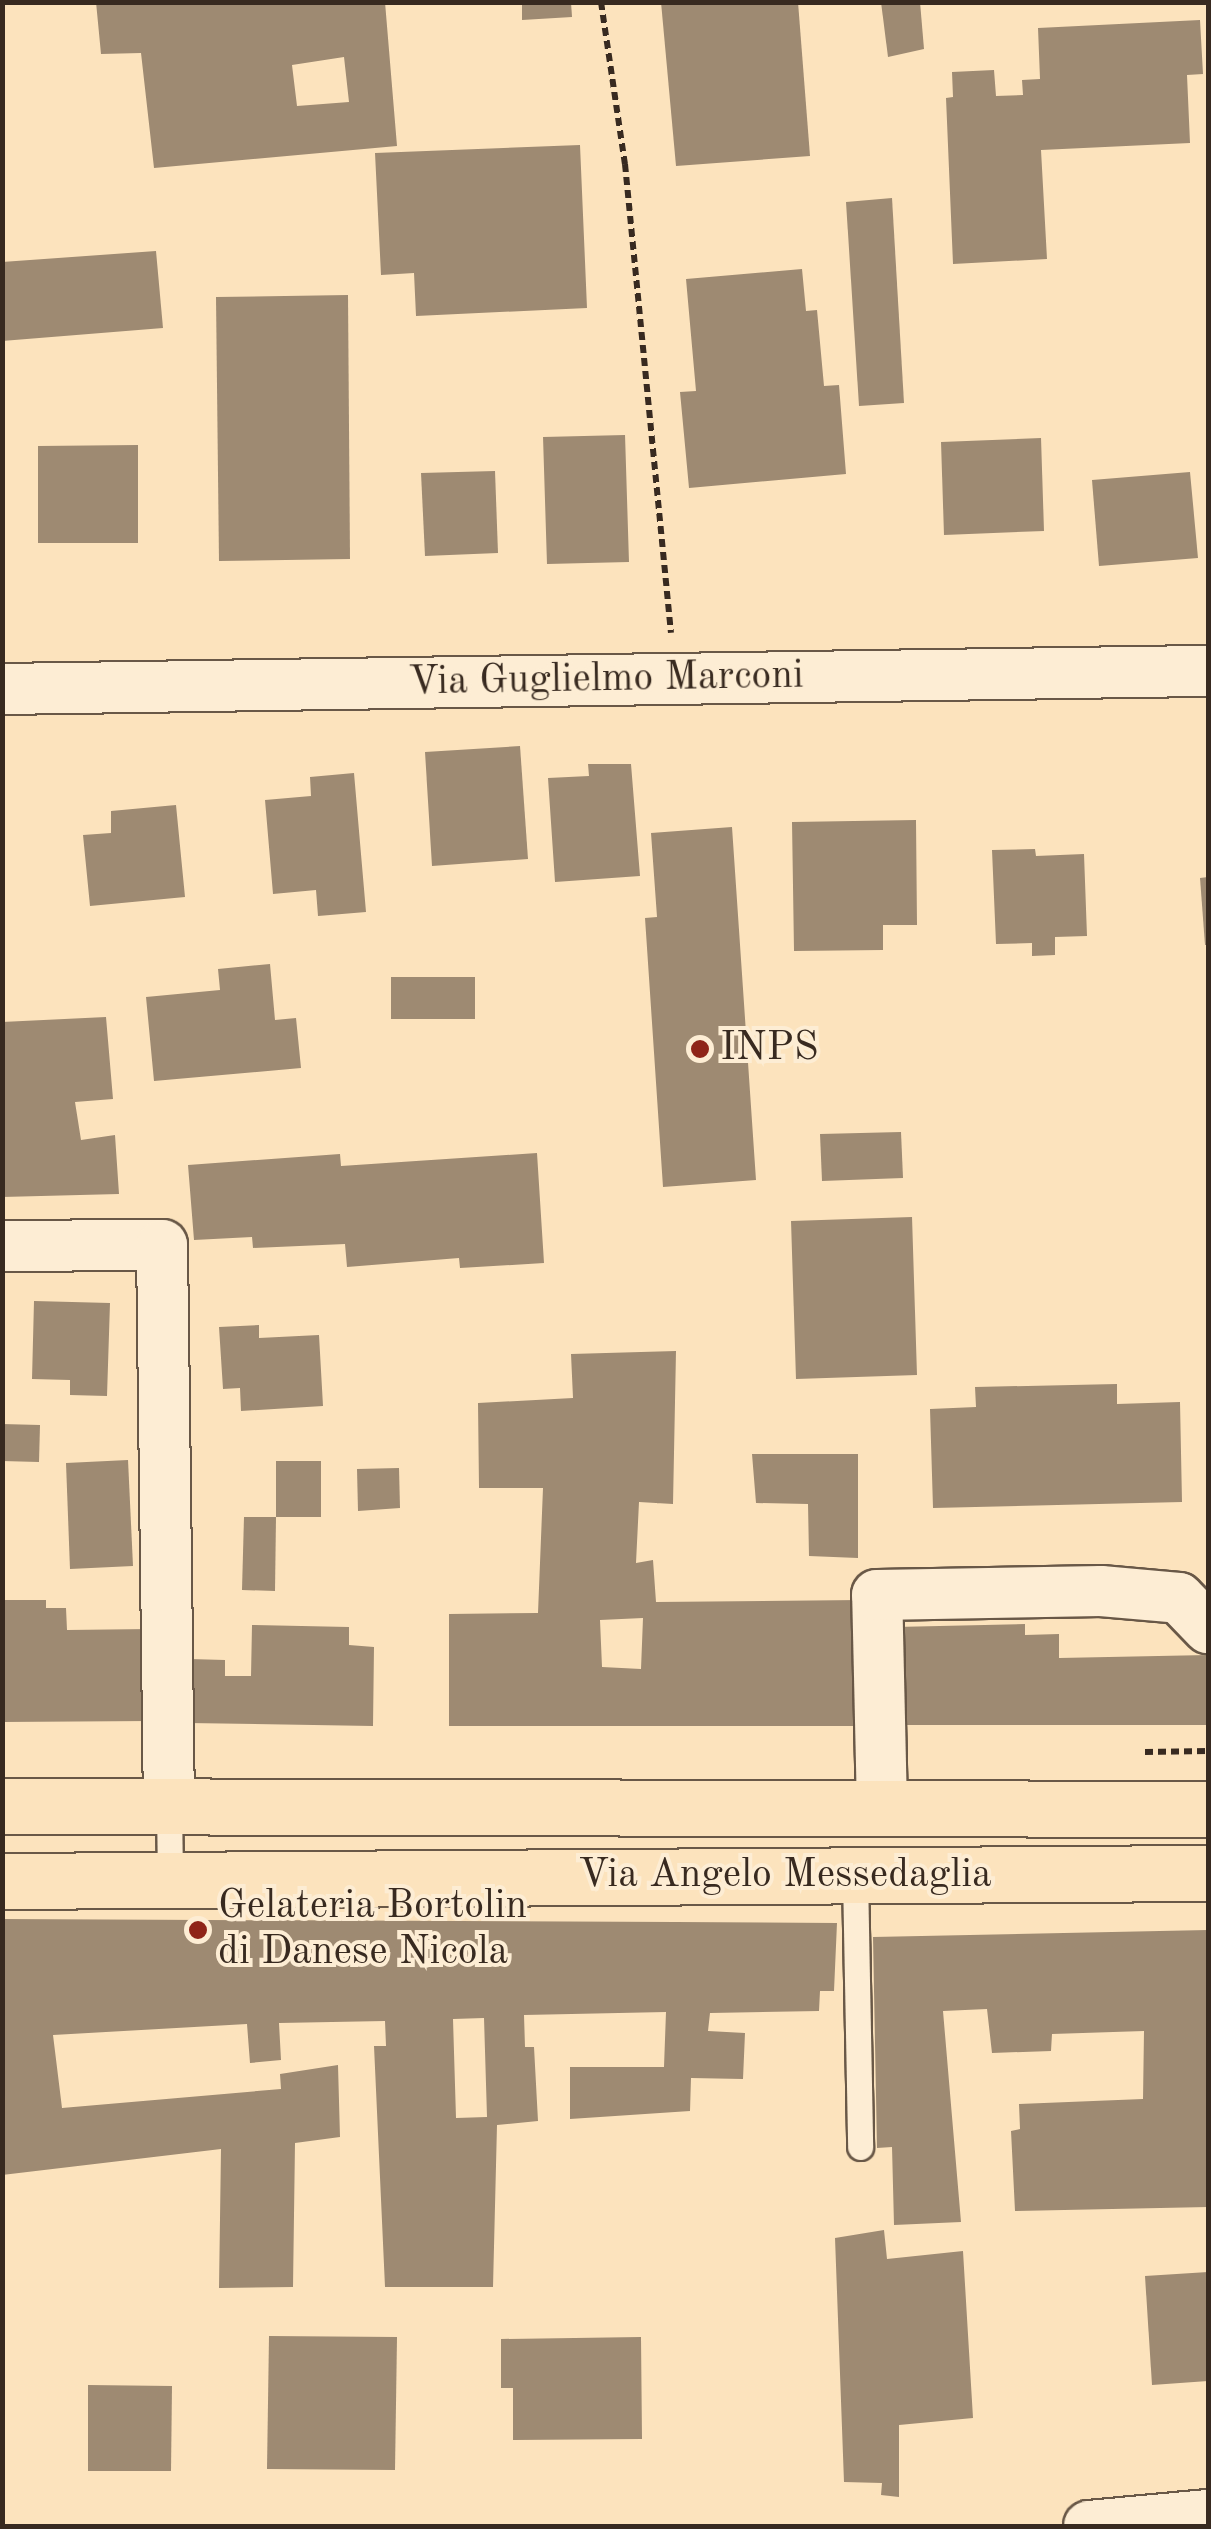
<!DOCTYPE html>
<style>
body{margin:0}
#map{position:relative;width:1211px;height:2529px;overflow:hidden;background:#fce3bd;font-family:"Old Standard TT",serif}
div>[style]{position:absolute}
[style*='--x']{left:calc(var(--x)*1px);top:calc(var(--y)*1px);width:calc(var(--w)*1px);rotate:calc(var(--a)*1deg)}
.building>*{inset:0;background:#9e8a72}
.path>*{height:6px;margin-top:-3px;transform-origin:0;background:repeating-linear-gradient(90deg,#382a20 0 8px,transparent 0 13px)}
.roads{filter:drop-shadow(2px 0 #695847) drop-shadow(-2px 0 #695847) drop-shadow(0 2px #695847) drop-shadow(0 -2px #695847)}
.service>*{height:25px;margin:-12.5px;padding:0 12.5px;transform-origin:12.5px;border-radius:12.5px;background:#fdedd4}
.minor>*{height:50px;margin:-25px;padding:0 25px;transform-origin:25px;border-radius:25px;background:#fdedd4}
.primary>*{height:55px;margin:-27.5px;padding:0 27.5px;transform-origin:27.5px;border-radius:27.5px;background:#fce3bd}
.dots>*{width:28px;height:28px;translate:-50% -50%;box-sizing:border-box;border:5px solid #fdedd4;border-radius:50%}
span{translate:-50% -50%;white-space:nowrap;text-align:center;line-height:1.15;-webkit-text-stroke:8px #fdedd4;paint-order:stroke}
.street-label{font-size:40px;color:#382a20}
.poi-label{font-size:40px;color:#382a20}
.left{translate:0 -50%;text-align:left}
.frame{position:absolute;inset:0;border:5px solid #382a20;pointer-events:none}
</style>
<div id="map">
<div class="building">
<i style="clip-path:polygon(evenodd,96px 2px,385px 2px,397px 146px,154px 168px,141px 53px,101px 54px,96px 2px,344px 57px,349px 102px,297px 106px,292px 65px,344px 57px)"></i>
<i style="clip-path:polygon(522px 2px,571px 2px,572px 17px,522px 20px)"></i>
<i style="clip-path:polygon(661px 2px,798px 2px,810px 156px,676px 166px)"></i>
<i style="clip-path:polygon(881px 2px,920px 2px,924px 49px,888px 57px)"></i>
<i style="clip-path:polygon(1200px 20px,1203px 74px,1187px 75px,1190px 143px,1041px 150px,1047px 259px,953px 264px,946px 98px,953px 97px,952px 72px,994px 70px,996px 96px,1023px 95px,1022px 80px,1040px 79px,1038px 28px)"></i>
<i style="clip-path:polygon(580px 145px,587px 308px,416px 316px,414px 273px,381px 275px,375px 153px)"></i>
<i style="clip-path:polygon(892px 198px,904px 403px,859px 406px,846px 202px)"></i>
<i style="clip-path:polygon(156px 251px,163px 328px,2px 341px,2px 262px)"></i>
<i style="clip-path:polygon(802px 269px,806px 311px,817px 310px,824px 386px,839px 385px,846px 474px,689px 488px,680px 392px,696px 391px,686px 279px)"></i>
<i style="clip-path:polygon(348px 295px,350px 559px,219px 561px,216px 297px)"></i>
<i style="clip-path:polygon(625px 435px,629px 562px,547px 564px,543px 437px)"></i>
<i style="clip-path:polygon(1041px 438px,1044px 531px,944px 535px,941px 442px)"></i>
<i style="clip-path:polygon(138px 445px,138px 543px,38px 543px,38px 446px)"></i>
<i style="clip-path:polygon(495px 471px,498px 553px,425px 556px,421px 473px)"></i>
<i style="clip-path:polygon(1190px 472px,1198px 558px,1099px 566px,1092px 480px)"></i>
<i style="clip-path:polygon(520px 746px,528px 859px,432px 866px,425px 752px)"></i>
<i style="clip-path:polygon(588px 764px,631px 764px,640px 876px,555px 882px,548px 778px,589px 776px)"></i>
<i style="clip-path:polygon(354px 773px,366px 912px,318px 916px,316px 890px,273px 894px,265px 800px,311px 796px,310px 777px)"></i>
<i style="clip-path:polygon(176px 805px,185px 897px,90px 906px,83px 835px,111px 833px,111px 811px)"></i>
<i style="clip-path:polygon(916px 820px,917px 925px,883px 925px,883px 950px,794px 951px,792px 822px)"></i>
<i style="clip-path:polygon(732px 827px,756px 1180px,663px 1187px,645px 918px,657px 917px,651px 833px)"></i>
<i style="clip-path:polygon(1035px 849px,1036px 856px,1084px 854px,1087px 936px,1055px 937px,1055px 955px,1032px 956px,1032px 943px,996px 944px,992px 850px)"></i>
<i style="clip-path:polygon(1208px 877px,1208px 945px,1205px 945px,1200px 878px)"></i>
<i style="clip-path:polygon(270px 964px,275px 1020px,296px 1018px,301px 1068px,154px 1081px,146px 997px,220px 990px,218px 969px)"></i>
<i style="clip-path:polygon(391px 977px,475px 977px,475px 1019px,391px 1019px)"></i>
<i style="clip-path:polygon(106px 1017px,113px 1099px,75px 1102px,81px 1140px,115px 1135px,119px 1194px,2px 1197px,2px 1022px)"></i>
<i style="clip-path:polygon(901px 1132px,903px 1178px,822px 1181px,820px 1134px)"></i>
<i style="clip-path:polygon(537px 1153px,544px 1263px,460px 1268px,459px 1258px,347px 1267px,345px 1244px,253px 1248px,252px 1237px,194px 1240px,188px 1165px,340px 1154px,341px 1166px)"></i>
<i style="clip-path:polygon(912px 1217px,917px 1375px,796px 1379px,791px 1221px)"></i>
<i style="clip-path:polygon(34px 1301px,110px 1303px,107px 1396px,70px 1395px,70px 1380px,32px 1379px)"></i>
<i style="clip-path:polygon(259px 1325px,259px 1338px,319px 1335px,323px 1406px,241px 1411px,240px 1388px,223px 1389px,219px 1327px)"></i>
<i style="clip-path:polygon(evenodd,676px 1351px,673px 1504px,639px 1502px,636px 1563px,653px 1560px,656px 1602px,860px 1600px,860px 1726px,449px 1726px,449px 1614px,538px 1613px,543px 1488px,479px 1488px,478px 1403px,573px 1398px,571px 1354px,676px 1351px,643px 1618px,641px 1669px,602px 1667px,600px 1620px,643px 1618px)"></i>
<i style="clip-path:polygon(1117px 1384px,1117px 1404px,1180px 1402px,1182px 1502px,933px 1508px,930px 1409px,976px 1407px,975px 1387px)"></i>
<i style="clip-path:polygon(2px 1424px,40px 1425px,39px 1462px,2px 1461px)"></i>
<i style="clip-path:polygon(752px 1454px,858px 1454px,858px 1558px,809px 1556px,808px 1504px,756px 1503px)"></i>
<i style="clip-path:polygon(128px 1460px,133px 1566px,70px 1569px,66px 1463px)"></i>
<i style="clip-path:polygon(276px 1461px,321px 1461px,321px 1517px,276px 1517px)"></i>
<i style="clip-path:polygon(399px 1468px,400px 1508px,358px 1511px,357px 1469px)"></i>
<i style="clip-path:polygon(244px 1517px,276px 1517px,275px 1591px,242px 1590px)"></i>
<i style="clip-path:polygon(2px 1600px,46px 1600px,46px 1608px,66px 1608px,67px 1630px,150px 1629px,150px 1721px,2px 1722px)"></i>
<i style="clip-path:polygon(1025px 1624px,1025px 1635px,1059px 1634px,1059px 1658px,1208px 1655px,1208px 1725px,897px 1725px,895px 1627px)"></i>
<i style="clip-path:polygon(252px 1625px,349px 1627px,349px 1645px,374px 1647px,373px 1726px,188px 1723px,189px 1659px,225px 1660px,225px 1676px,251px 1676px)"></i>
<i style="clip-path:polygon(evenodd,2px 1919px,675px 1922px,837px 1923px,834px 1991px,820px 1991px,819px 2011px,710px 2013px,708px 2031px,745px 2033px,743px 2079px,691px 2078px,690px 2111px,570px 2119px,570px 2067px,664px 2067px,666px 2012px,524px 2015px,525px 2047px,534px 2047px,538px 2121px,497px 2125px,493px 2287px,385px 2287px,374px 2046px,386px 2046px,385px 2021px,279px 2023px,281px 2060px,250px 2063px,247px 2024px,53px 2035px,62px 2108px,281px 2089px,280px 2074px,338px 2065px,340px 2137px,295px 2143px,293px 2287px,219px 2288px,221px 2149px,2px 2175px,2px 1919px,484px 2018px,487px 2117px,456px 2118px,453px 2019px,484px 2018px)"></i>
<i style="clip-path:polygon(1208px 1930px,1208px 2207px,1015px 2211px,1011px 2131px,1020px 2129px,1019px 2104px,1143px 2099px,1144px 2031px,1052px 2034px,1051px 2051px,992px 2053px,987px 2009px,943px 2011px,961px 2222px,894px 2225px,892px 2147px,877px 2148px,873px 1937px)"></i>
<i style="clip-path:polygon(884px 2230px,887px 2259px,963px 2251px,973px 2418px,899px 2425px,899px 2497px,881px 2495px,882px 2483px,844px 2482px,835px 2238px)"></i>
<i style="clip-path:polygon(1208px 2272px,1208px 2381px,1152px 2385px,1145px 2276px)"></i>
<i style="clip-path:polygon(269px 2336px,397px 2337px,395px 2470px,267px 2469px)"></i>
<i style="clip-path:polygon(641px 2337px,642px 2439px,513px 2440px,513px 2388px,501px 2388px,501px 2339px)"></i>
<i style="clip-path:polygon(88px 2385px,172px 2386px,171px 2471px,88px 2471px)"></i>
</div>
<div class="path">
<i style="--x:601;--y:2;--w:164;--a:81.6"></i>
<i style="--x:625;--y:164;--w:471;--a:84.4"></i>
<i style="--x:1145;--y:1752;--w:63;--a:-0.9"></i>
</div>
<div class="roads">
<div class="service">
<i style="--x:169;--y:1806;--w:74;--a:89.2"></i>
<i style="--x:855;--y:1876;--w:271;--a:88.9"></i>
</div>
<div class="minor">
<i style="--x:2;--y:689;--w:1206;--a:-0.86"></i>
<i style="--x:2;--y:1246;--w:160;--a:-0.4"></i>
<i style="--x:162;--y:1245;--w:561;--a:89.29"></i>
<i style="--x:882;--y:1808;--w:213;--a:-91.3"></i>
<i style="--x:877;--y:1595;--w:224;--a:-1"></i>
<i style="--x:1101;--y:1591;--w:78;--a:5.1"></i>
<i style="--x:1179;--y:1598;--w:42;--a:46"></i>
<i style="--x:1089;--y:2526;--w:120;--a:-5.3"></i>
</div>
<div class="primary">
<i style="--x:2;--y:1806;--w:1206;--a:0.14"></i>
<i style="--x:2;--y:1881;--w:1206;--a:-0.38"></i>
</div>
</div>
<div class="dots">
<i style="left:700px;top:1049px;background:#8f2418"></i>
<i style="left:198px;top:1930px;background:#8f2418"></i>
</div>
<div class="street-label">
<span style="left:606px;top:680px;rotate:-1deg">Via Guglielmo Marconi</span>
<span style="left:785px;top:1876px">Via Angelo Messedaglia</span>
</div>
<div class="poi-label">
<span class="left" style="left:720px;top:1049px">INPS</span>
<span class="left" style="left:218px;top:1930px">Gelateria Bortolin<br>di Danese Nicola</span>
</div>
<div class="frame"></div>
</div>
